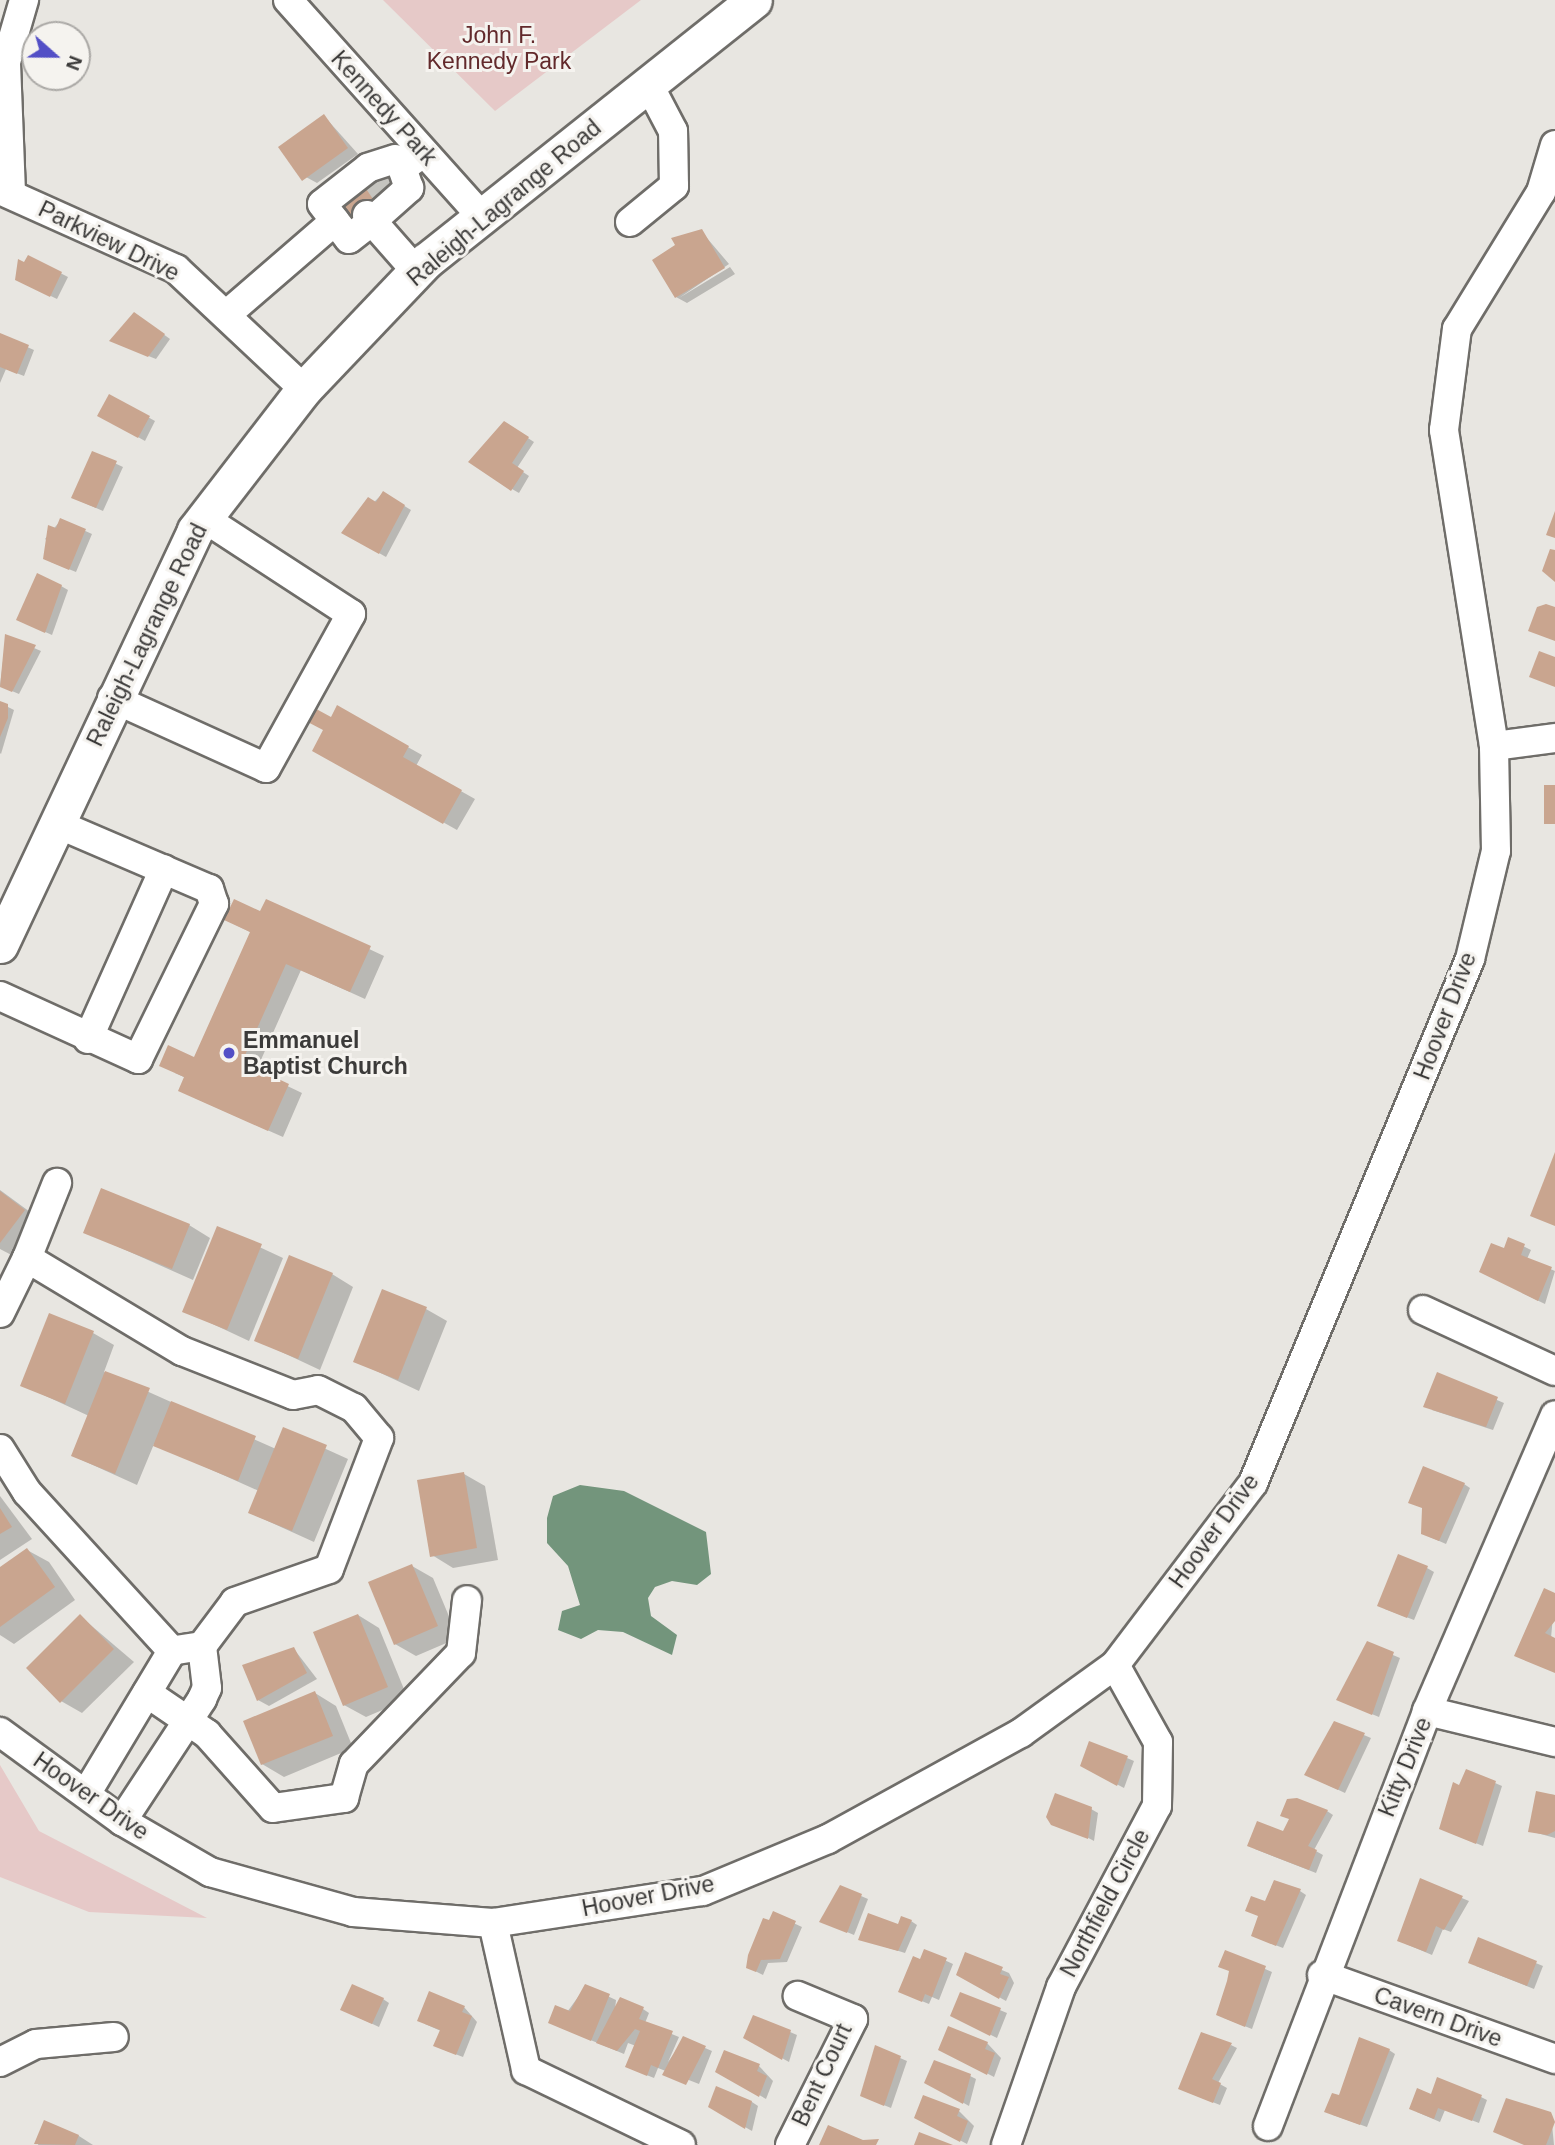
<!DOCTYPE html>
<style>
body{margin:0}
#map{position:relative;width:1555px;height:2145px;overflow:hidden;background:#e8e6e1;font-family:Helvetica,sans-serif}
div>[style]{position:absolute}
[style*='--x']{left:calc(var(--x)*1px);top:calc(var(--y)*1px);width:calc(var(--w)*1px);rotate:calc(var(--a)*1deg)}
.green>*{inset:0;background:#e6c9c8}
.water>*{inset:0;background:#73957c}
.shadow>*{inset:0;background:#0003}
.building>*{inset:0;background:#c9a58f}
.minor-tunnel>*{height:28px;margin-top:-14px;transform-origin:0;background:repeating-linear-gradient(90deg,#c5c4bf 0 28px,transparent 0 42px)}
.roads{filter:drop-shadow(2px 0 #6f6d69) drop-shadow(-2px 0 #6f6d69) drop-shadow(0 2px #6f6d69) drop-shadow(0 -2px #6f6d69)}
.minor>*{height:28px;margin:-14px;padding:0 14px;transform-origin:14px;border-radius:14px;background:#fff}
.major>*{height:35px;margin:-17.5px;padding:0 17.5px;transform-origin:17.5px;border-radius:17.5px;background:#fff}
.dots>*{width:19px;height:19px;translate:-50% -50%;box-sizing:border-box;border:4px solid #f5f3ef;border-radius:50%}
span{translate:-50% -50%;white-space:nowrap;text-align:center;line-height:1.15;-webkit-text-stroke:6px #f5f3ef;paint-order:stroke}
.park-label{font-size:23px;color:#62292b}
.street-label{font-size:23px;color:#3b3a39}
.poi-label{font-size:23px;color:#3b3a39;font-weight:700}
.left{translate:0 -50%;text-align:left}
.north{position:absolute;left:21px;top:21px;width:70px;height:70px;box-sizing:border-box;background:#f5f3ef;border:2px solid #aba9a6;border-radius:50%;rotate:111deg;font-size:19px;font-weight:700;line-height:28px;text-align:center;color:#3b3a39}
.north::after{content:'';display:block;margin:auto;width:24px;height:32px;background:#534fc6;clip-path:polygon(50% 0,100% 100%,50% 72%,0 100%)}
</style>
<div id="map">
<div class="green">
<i style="clip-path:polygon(383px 0,641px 0,495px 111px)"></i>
<i style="clip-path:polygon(0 1765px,39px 1831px,207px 1918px,89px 1912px,0 1877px)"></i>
</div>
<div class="water">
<i style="clip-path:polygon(580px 1485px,624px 1491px,706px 1532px,711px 1574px,697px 1585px,672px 1581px,655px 1587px,648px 1598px,651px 1616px,677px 1635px,672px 1655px,623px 1632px,598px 1630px,581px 1639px,558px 1630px,562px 1611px,580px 1605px,568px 1566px,547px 1543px,547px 1518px,553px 1496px)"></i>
</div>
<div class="shadow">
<i style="clip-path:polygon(324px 116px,358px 154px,317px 183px,306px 177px)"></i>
<i style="clip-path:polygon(701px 231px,729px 264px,679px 298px,730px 267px,735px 274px,687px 303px,676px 297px)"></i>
<i style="clip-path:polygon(29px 257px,68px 277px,57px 299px,24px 283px)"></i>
<i style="clip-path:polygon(141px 318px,170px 339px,156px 359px,118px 344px)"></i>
<i style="clip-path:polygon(0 335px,34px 350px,24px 376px,6px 369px,0 383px)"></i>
<i style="clip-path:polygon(110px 396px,155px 421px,145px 441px,99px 415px)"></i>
<i style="clip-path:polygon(511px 427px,534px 442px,517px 468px,529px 476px,519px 493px,512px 489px)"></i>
<i style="clip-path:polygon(93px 453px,123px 467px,103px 511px,80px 501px)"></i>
<i style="clip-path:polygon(383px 493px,411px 510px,386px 557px,344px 533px)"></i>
<i style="clip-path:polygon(61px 520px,92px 534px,76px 572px,51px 562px,51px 543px,45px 539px)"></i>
<i style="clip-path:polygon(61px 586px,68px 590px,52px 635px,25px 623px)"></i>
<i style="clip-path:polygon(6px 636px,41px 651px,19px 694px,0 686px)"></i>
<i style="clip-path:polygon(0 703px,14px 710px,1px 754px,0 753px)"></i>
<i style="clip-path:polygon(338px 708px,422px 755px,416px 766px,475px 799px,457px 830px,314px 750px)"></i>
<i style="clip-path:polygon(267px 901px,384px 956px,365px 999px,301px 970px,256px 1071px,302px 1093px,283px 1137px,195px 1098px,186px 1078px,175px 1073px,195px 1059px,252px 933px,226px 920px,261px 913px)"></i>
<i style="clip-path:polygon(0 1190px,45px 1223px,19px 1259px,0 1249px)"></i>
<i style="clip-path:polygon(189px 1225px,210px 1238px,193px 1280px,85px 1232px)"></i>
<i style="clip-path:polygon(218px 1228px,283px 1258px,249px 1341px,185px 1311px)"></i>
<i style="clip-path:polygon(1509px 1239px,1531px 1250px,1527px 1259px,1555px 1271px,1545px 1304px,1522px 1293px,1505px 1251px)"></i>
<i style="clip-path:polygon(332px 1274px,353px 1287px,320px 1370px,256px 1340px)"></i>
<i style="clip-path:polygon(426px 1309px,447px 1321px,419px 1391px,355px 1361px)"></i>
<i style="clip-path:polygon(93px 1333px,114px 1345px,104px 1372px,276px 1449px,284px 1430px,348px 1459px,314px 1542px,250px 1513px,259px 1491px,154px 1444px,137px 1485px,73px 1456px,89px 1416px,22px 1385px)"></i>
<i style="clip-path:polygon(1438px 1375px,1504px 1403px,1493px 1430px,1432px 1410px)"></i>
<i style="clip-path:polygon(464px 1474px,485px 1486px,498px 1560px,453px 1568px,432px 1555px)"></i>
<i style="clip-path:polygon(1464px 1484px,1470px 1488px,1446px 1544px,1430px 1537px,1424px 1508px)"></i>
<i style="clip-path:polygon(0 1496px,32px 1539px,0 1560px)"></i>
<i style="clip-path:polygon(27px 1550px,49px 1562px,75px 1600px,14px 1644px,0 1635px,0 1569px)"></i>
<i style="clip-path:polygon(412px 1566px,433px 1578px,458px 1638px,416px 1656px,395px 1644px)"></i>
<i style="clip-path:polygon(1427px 1568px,1434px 1572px,1414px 1620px,1385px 1609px)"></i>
<i style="clip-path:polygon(1555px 1594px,1551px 1638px,1555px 1672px,1523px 1659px)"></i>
<i style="clip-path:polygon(358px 1615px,379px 1628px,408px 1699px,366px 1717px,344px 1705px)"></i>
<i style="clip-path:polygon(80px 1616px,134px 1662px,82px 1713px,61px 1701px)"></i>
<i style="clip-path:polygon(1367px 1644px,1400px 1658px,1379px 1717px,1345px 1703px)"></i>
<i style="clip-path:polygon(294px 1649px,317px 1679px,269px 1706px,258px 1700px)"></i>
<i style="clip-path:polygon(315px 1693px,336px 1706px,353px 1748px,284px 1777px,262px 1764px)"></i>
<i style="clip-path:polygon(1335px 1723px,1371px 1738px,1345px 1793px,1313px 1778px)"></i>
<i style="clip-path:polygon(1127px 1758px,1134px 1761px,1124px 1788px,1082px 1766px)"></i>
<i style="clip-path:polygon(1495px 1783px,1502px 1786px,1483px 1846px,1448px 1832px,1460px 1787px)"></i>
<i style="clip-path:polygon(1537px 1793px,1555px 1795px,1555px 1838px,1530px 1831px)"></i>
<i style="clip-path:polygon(1091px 1809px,1098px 1813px,1094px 1841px,1048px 1816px)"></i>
<i style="clip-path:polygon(1327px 1811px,1333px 1815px,1314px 1850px,1323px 1855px,1316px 1873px,1255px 1849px)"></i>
<i style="clip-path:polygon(1421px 1881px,1469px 1901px,1451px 1932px,1443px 1929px,1432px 1955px,1406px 1944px)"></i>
<i style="clip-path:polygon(840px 1887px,868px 1899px,854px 1935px,821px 1921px)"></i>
<i style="clip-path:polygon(1300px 1891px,1306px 1895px,1283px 1948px,1260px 1939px,1266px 1904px)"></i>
<i style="clip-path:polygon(774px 1914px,802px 1927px,787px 1962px,768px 1963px,763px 1975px,755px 1971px)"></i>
<i style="clip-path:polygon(911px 1921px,917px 1925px,905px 1953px,860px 1939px)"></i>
<i style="clip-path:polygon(1479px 1940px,1543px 1966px,1534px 1989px,1476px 1966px)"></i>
<i style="clip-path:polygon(925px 1951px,953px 1964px,939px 2000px,932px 1997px,929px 2004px,907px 1995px)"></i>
<i style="clip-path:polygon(1226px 1952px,1272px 1972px,1252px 2029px,1224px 2018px,1230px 1971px)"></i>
<i style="clip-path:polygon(966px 1955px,1009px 1973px,1014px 1983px,1006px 2001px,958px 1974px)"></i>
<i style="clip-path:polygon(586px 1986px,616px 2000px,615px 2010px,643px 2009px,649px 2013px,645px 2023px,679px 2037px,668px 2062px,684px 2039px,712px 2051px,699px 2084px,658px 2068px,654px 2078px,634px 2070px,636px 2046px,628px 2043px,624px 2054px,557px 2026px)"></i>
<i style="clip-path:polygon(961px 1994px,1007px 2013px,997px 2038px,959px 2019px)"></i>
<i style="clip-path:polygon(383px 1999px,389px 2003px,379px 2027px,349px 2013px)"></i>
<i style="clip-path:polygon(464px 2007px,477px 2022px,463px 2057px,442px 2049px,441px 2031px,425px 2024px)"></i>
<i style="clip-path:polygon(790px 2032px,797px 2035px,789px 2062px,746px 2038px)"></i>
<i style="clip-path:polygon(987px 2043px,1001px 2058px,994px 2077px,941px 2049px)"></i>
<i style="clip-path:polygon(1231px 2045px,1237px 2048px,1218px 2083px,1227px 2088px,1220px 2105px,1187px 2092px)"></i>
<i style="clip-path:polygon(1389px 2050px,1395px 2054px,1367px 2127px,1333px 2115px,1340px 2097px)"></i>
<i style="clip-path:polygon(900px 2058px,907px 2061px,891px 2108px,869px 2099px)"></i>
<i style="clip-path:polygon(759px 2066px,773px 2081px,766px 2099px,717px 2071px)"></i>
<i style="clip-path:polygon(970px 2076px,976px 2079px,969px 2106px,927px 2082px)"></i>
<i style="clip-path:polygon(1432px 2096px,1481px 2097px,1487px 2100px,1479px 2123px,1445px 2110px,1440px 2122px,1417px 2112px)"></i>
<i style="clip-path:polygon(752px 2102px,758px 2106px,752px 2131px,710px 2107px)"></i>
<i style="clip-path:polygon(959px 2111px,974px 2126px,967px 2144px,916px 2117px)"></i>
<i style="clip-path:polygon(1551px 2114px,1554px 2145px,1526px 2145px)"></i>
<i style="clip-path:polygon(45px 2123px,79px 2136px,93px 2145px,38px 2145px)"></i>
</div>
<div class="building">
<i style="clip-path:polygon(324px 114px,348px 148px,302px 181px,278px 147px)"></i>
<i style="clip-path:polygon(395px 167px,409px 186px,347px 229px,334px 210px)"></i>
<i style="clip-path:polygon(702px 229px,725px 268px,675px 298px,652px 260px,675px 245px,671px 238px)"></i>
<i style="clip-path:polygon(28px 255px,62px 272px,50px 297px,15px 280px,18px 259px,24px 262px)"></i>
<i style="clip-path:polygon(134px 312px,165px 334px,148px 357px,109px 341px)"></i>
<i style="clip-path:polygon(0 333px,29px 345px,17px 374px,0 367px)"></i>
<i style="clip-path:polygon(109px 394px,150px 416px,138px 438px,97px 416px)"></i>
<i style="clip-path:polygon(504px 421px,529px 437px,512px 463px,524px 471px,511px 491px,468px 462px)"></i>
<i style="clip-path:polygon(92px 451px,117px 461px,96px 508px,71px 498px)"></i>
<i style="clip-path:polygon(383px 491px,405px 505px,379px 554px,341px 533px,368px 497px,376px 502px)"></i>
<i style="clip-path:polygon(1555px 511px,1555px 538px,1546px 535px)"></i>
<i style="clip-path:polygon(60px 518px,86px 529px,69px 570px,43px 559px,48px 525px,56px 528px)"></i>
<i style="clip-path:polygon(1550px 549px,1555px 550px,1555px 582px,1542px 571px)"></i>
<i style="clip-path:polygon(37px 573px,62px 585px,45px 633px,16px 620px)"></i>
<i style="clip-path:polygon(1546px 604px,1555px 607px,1555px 641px,1528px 631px,1537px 607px)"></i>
<i style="clip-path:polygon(5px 634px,36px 645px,12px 692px,0 687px)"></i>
<i style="clip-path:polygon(1539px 651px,1555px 657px,1555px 687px,1529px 677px)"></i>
<i style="clip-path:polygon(0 701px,8px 704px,8px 718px,0 737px)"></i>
<i style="clip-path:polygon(307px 704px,331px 717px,337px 705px,409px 746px,403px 757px,462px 790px,443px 824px,312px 751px,323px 730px,300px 718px)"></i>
<i style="clip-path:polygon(1544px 785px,1555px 785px,1555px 824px,1544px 824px)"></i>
<i style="clip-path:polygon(234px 899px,260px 911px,266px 899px,371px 946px,350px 992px,286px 964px,242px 1062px,289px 1084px,268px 1131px,178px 1091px,184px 1077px,159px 1066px,168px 1045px,194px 1057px,250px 932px,224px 920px)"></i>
<i style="clip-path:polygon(1555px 1152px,1555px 1226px,1530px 1216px)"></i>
<i style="clip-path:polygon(101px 1188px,190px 1224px,172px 1269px,83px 1233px)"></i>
<i style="clip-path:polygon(0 1191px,25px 1210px,0 1243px)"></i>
<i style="clip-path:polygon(217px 1226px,262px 1244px,227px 1330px,182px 1312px)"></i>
<i style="clip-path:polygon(1508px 1237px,1525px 1244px,1521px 1255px,1552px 1267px,1538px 1301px,1479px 1272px,1491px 1243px,1504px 1248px)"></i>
<i style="clip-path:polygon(289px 1255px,333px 1273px,298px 1359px,254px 1341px)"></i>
<i style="clip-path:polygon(382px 1289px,427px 1307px,398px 1380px,353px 1362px)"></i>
<i style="clip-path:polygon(49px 1313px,94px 1331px,65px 1404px,20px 1386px)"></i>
<i style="clip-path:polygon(105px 1371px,150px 1388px,115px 1474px,71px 1456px)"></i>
<i style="clip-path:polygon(1437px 1372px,1498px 1397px,1486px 1427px,1423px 1407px)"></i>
<i style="clip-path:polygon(171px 1401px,256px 1436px,238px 1481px,153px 1446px)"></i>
<i style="clip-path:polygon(283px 1427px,327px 1445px,292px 1531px,248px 1513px)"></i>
<i style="clip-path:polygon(1423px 1466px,1465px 1483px,1439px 1541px,1421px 1534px,1422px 1508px,1408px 1503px)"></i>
<i style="clip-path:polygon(464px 1472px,477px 1548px,430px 1557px,417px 1480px)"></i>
<i style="clip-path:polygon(0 1508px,12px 1527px,0 1534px)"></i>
<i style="clip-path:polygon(27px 1548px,55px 1587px,0 1627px,0 1567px)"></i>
<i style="clip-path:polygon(1398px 1554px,1428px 1566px,1407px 1618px,1377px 1606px)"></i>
<i style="clip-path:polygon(412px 1564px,438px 1626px,394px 1645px,368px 1582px)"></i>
<i style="clip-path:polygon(1544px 1588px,1555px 1593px,1555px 1621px,1545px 1633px,1555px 1638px,1555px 1673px,1514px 1656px)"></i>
<i style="clip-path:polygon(80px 1614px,114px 1649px,60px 1703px,26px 1668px)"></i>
<i style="clip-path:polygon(358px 1614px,388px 1687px,343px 1706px,313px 1632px)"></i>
<i style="clip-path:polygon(1367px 1641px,1394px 1652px,1372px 1715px,1336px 1700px)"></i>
<i style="clip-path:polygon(294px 1647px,307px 1673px,257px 1701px,242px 1665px)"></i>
<i style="clip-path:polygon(315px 1691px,333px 1736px,261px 1765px,243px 1721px)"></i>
<i style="clip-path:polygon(1334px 1721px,1365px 1733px,1338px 1790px,1304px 1775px)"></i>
<i style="clip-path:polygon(1089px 1741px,1128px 1756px,1117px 1786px,1080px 1766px)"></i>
<i style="clip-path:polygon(1466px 1769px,1496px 1781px,1476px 1844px,1439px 1829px,1453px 1782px,1459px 1785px)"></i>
<i style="clip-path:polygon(1536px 1791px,1555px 1795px,1555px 1831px,1547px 1835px,1528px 1832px)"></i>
<i style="clip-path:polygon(1055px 1793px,1092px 1807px,1088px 1839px,1051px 1825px,1046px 1817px)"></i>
<i style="clip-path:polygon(1297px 1798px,1328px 1810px,1308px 1846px,1317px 1850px,1309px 1870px,1247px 1846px,1257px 1821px,1283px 1831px,1289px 1819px,1280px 1816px,1287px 1799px)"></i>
<i style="clip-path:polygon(1420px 1878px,1463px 1896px,1444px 1930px,1436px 1926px,1426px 1952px,1397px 1941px)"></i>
<i style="clip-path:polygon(1274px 1880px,1301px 1889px,1276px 1946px,1251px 1936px,1258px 1916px,1245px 1911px,1251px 1896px,1265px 1901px)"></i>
<i style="clip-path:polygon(840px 1885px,862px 1894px,847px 1933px,819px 1922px)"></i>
<i style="clip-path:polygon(773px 1911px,796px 1921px,780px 1959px,761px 1960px,756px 1972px,746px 1968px,748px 1955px,763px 1918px,769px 1920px)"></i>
<i style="clip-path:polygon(868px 1913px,898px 1924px,901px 1916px,912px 1920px,898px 1951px,858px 1940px)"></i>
<i style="clip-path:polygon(1478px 1937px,1537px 1961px,1527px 1986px,1468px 1963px)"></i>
<i style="clip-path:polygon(924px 1949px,947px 1958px,932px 1997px,925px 1994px,922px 2002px,898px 1992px,913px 1956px,920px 1959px)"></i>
<i style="clip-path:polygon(1225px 1950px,1266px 1966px,1245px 2027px,1216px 2015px,1227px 1981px,1229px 1971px,1218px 1967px)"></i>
<i style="clip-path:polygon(965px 1952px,1003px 1967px,1000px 1974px,1009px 1977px,999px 1999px,956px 1975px)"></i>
<i style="clip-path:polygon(352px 1984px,384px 1998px,372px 2024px,340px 2010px)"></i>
<i style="clip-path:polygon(585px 1984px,610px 1994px,591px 2041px,548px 2023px,555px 2005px,570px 2011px)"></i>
<i style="clip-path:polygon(429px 1991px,465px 2006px,462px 2012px,472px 2016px,456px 2055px,433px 2046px,440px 2030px,417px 2021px)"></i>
<i style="clip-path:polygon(960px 1992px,1001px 2008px,990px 2036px,950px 2016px)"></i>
<i style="clip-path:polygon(620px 1997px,644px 2007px,639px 2019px,673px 2031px,658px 2068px,651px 2065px,647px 2076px,625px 2067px,640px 2031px,635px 2029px,617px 2051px,596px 2043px)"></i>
<i style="clip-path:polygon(753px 2015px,791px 2030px,782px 2060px,743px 2038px)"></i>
<i style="clip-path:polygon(948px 2026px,988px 2042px,985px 2049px,995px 2053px,987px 2075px,938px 2050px)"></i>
<i style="clip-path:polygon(1201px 2032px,1232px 2043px,1212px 2079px,1221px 2083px,1213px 2103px,1178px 2089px)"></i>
<i style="clip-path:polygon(683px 2036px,706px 2046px,686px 2085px,662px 2075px)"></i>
<i style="clip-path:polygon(1359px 2037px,1390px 2049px,1360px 2125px,1324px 2112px,1332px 2093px,1339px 2095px)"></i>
<i style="clip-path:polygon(875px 2045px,901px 2056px,884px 2106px,860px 2096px)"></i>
<i style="clip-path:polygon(724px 2050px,760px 2064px,757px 2071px,767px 2076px,759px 2097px,715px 2072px)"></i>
<i style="clip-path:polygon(934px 2060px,971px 2074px,963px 2104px,924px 2083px)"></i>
<i style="clip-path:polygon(1437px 2077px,1482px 2095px,1472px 2121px,1438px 2108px,1434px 2119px,1409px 2109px,1417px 2088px,1431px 2094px)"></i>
<i style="clip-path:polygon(716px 2086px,752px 2101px,745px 2129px,708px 2107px)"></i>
<i style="clip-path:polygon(923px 2095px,960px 2109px,957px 2116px,968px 2121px,960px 2142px,914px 2118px)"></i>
<i style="clip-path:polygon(1506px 2098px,1551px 2112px,1555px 2122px,1546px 2145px,1524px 2145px,1493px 2132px)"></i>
<i style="clip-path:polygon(44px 2120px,79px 2135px,75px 2145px,34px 2144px)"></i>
<i style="clip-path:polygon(828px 2125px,863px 2140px,879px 2139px,876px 2145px,819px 2145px)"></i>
<i style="clip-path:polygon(919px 2132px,953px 2145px,914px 2145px)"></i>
</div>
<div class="minor-tunnel">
<i style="--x:377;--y:180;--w:23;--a:56"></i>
</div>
<div class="roads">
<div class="minor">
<i style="--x:288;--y:0;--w:288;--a:48.2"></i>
<i style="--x:402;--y:168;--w:11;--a:-128"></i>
<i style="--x:395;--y:159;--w:28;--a:162"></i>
<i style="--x:368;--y:168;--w:58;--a:142"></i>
<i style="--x:322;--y:204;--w:44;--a:52.4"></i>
<i style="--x:349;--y:239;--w:29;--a:-38"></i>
<i style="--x:372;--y:221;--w:67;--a:48.7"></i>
<i style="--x:0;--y:190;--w:193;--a:24.2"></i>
<i style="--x:176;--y:269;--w:175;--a:43.2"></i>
<i style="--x:11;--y:193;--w:131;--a:-92.2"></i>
<i style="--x:6;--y:62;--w:65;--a:-73.8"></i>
<i style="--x:367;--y:215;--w:8;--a:50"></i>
<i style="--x:372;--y:221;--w:50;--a:-41.7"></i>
<i style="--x:409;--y:188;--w:21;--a:-109"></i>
<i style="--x:402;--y:168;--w:16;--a:-35"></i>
<i style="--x:630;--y:222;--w:57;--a:-39.3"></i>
<i style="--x:674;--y:186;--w:55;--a:-91"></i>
<i style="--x:673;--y:131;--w:52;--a:-117.6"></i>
<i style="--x:226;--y:315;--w:144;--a:-40.8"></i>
<i style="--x:112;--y:698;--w:169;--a:24.4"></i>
<i style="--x:266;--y:768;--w:176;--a:-61.1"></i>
<i style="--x:351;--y:614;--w:176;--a:-146.9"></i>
<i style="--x:1494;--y:746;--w:62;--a:-7.5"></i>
<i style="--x:0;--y:996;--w:152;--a:24.5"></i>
<i style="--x:138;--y:1059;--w:173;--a:-63.9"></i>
<i style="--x:214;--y:904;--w:16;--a:-108"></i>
<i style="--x:209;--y:889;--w:165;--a:-156.8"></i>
<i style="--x:88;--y:1039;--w:186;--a:-65.9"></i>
<i style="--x:27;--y:1258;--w:81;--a:-68.2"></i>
<i style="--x:1423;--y:1310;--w:145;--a:24.8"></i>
<i style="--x:0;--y:1313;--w:61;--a:-63.9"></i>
<i style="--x:27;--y:1258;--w:181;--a:31"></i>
<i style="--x:182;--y:1351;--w:119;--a:21.6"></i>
<i style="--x:293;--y:1395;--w:25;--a:-11"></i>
<i style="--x:318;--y:1390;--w:40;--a:26.6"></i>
<i style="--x:354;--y:1408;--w:39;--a:50"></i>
<i style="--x:379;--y:1438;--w:140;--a:110.9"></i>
<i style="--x:329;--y:1569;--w:100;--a:160.7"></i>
<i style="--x:235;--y:1602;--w:55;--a:126.9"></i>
<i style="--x:202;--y:1646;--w:30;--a:171"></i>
<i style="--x:0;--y:1449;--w:51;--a:57.9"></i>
<i style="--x:27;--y:1492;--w:215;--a:47.6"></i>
<i style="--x:147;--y:1693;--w:73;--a:34.3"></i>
<i style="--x:207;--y:1734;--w:99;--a:48.3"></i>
<i style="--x:273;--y:1808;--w:72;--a:-8"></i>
<i style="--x:344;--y:1798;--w:35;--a:-74"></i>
<i style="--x:354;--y:1764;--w:154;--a:-46.1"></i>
<i style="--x:461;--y:1653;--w:53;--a:-83.5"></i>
<i style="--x:1427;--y:1711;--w:132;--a:13.6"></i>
<i style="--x:0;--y:1732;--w:151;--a:36.1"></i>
<i style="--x:122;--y:1821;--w:102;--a:30.1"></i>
<i style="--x:210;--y:1872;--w:148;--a:15.6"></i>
<i style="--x:353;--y:1912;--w:140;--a:4.5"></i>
<i style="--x:493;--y:1923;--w:212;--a:-8.7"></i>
<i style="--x:703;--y:1891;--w:135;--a:-22.6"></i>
<i style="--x:828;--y:1839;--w:220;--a:-28.8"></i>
<i style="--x:1021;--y:1733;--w:116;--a:-35.9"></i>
<i style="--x:1115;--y:1665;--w:228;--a:-52.8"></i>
<i style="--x:1253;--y:1483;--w:567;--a:-67.5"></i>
<i style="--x:1470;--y:959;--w:111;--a:-76.5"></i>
<i style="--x:1496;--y:851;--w:105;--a:-91.1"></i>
<i style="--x:1494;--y:746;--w:320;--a:-99"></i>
<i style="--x:1444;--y:430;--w:102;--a:-82.7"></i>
<i style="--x:1457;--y:329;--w:161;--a:-58.5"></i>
<i style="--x:1541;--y:192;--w:49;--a:-73.4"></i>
<i style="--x:86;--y:1794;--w:167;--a:-59"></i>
<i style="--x:122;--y:1821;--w:146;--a:-56.7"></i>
<i style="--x:202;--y:1699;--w:12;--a:-66"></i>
<i style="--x:207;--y:1688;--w:42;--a:-96.8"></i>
<i style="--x:493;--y:1923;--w:151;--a:77.3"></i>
<i style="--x:526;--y:2070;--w:172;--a:25.8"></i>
<i style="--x:1322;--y:1975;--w:248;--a:19.8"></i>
<i style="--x:0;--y:2062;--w:40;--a:-26.6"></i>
<i style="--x:36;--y:2044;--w:78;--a:-5.1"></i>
<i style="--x:1268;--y:2126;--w:444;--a:-69"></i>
<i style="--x:1427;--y:1711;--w:322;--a:-66.6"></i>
<i style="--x:790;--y:2145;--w:141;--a:-63.4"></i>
<i style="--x:853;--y:2019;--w:60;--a:-157.3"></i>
<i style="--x:1006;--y:2145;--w:167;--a:-70.8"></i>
<i style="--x:1061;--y:1987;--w:205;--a:-62.1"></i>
<i style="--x:1157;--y:1806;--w:64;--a:-89.1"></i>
<i style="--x:1158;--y:1742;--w:88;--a:-119.2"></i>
</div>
<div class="major">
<i style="--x:0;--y:945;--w:459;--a:-64.8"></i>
<i style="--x:195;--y:530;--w:178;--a:-52.3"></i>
<i style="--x:304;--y:389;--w:177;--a:-46.4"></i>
<i style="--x:426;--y:261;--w:419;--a:-38.5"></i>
</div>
</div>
<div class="dots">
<i style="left:229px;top:1053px;background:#534fc6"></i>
</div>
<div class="park-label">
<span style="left:499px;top:48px">John F.<br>Kennedy Park</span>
</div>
<div class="street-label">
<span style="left:384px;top:108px;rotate:48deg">Kennedy Park</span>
<span style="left:504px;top:203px;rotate:-40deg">Raleigh-Lagrange Road</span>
<span style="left:109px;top:241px;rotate:26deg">Parkview Drive</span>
<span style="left:147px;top:635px;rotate:-64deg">Raleigh-Lagrange Road</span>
<span style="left:1445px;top:1016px;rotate:-69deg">Hoover Drive</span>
<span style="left:1214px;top:1531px;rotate:-54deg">Hoover Drive</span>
<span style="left:1405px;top:1767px;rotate:-68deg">Kitty Drive</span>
<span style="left:91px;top:1796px;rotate:35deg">Hoover Drive</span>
<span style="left:648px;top:1896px;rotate:-11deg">Hoover Drive</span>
<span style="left:1105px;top:1903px;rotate:-62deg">Northfield Circle</span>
<span style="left:1438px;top:2017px;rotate:20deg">Cavern Drive</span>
<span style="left:822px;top:2075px;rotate:-65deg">Bent Court</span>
</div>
<div class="poi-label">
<span class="left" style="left:243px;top:1053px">Emmanuel<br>Baptist Church</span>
</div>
<div class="north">N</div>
</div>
